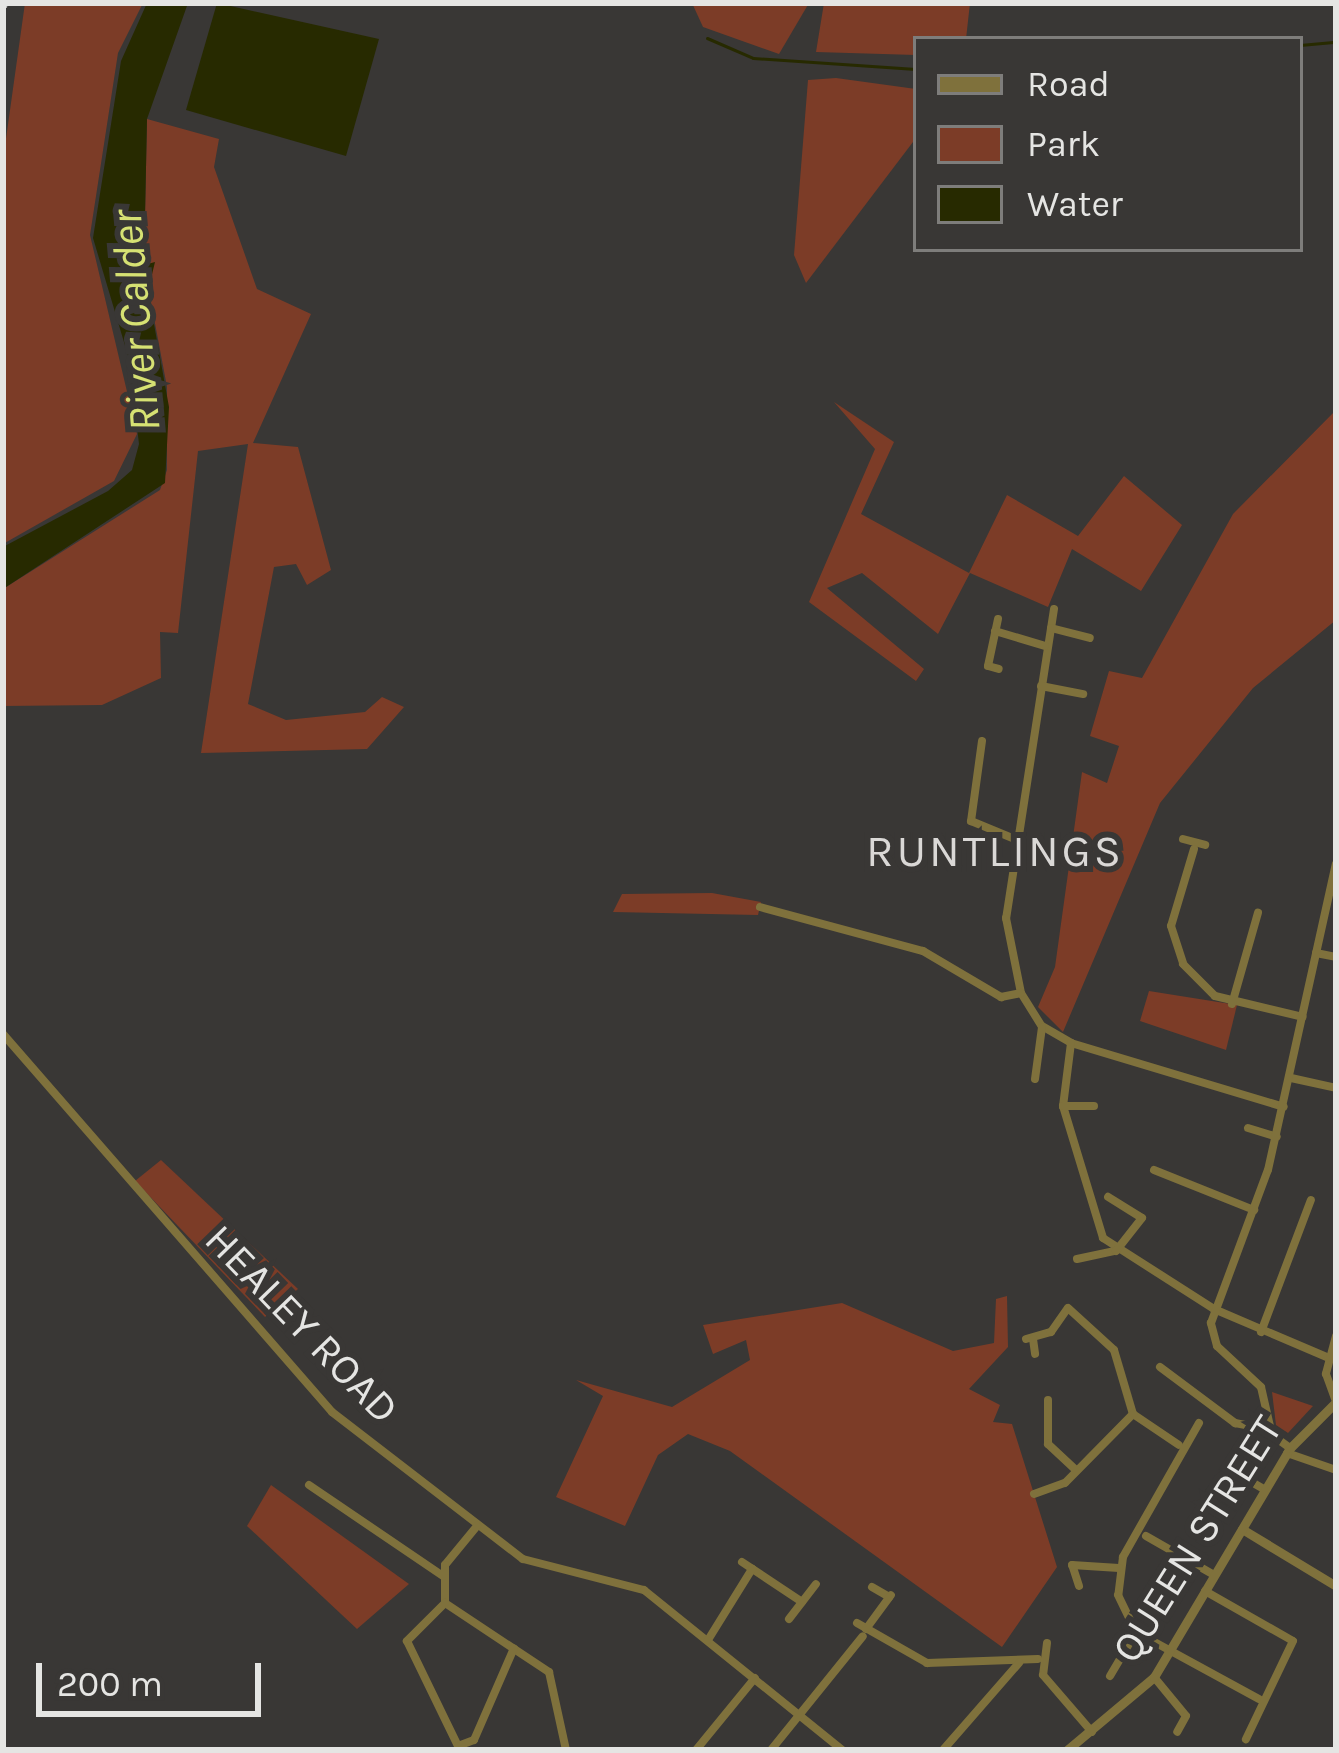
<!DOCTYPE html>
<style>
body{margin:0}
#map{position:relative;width:1339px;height:1753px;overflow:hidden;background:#393735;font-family:Karla,sans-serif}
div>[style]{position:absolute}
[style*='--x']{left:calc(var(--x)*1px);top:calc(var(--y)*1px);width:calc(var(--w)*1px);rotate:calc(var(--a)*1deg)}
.green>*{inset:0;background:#7c3c27}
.water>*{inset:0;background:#272a00}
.stream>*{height:3px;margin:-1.5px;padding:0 1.5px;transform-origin:1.5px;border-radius:1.5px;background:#272a00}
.minor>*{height:8px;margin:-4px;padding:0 4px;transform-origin:4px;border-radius:4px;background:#7f713c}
.tertiary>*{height:9px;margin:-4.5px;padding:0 4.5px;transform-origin:4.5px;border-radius:4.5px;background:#7f713c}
.rail>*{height:8px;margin-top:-4px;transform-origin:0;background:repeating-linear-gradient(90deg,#393735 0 9px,#c6c6c4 0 18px);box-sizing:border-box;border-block:3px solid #c6c6c4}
span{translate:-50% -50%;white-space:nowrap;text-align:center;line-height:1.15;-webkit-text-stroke:12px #393735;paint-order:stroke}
.street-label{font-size:42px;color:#e5e5e3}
.water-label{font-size:45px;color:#d6e173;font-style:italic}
.neighbourhood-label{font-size:45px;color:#dad8d6;letter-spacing:3px}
.frame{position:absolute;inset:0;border:6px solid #e5e5e3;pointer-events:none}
.legend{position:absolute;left:913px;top:36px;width:390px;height:216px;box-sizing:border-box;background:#393735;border:3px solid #7e7d7b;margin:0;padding:15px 21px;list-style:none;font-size:36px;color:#e5e5e3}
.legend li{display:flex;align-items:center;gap:24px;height:60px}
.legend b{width:60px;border:3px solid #7e7d7b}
.scale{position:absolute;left:36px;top:1663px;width:225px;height:54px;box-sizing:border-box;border:6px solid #e5e5e3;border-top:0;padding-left:15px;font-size:36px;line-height:42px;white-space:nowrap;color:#e5e5e3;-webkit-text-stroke:9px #393735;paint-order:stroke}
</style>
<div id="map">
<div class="green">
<i style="clip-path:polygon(25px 3px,143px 3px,118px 53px,90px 235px,137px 434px,114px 481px,3px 544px,3px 160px)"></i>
<i style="clip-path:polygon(692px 3px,809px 3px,779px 54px,703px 27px)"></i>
<i style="clip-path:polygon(824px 3px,970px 3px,966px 39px,916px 39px,916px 55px,816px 52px)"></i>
<i style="clip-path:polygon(836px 78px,916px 89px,916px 138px,806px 283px,794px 255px,808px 80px)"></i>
<i style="clip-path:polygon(147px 119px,219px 139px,214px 167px,257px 289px,311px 314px,253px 443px,298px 447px,331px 570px,307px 585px,296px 564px,274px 567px,248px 704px,286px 720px,365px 712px,382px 697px,404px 707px,367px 749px,201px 753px,248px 444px,198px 451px,178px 633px,160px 632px,161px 678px,102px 705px,3px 706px,3px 589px,160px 490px,167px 470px,167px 387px,144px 265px)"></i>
<i style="clip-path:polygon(834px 402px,894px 442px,861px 514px,969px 573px,1007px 495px,1078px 536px,1124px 476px,1182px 525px,1141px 591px,1072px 549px,1048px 607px,970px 573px,938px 634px,862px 573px,827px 588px,924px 669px,916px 681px,809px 602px,875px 449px)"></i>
<i style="clip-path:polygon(1336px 410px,1336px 620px,1253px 688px,1160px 803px,1063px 1032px,1038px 1007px,1055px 967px,1082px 772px,1107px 783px,1119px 746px,1090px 736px,1109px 671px,1142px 678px,1233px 514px)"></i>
<i style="clip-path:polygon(712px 893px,761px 902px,758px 915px,613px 912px,622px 894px)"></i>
<i style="clip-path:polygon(1149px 991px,1237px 1005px,1226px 1050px,1140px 1021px)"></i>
<i style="clip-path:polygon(161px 1160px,298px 1289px,265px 1317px,135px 1181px)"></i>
<i style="clip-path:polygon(1007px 1296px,1008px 1347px,969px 1389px,1000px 1405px,993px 1422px,1012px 1424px,1057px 1567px,1002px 1647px,730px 1451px,688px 1434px,658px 1455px,625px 1526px,556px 1497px,603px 1396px,576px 1380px,672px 1407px,750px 1360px,746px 1340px,713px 1354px,703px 1325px,842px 1303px,953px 1351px,994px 1343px,996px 1299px)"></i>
<i style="clip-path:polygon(1272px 1392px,1313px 1406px,1288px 1433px,1276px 1425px)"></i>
<i style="clip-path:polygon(271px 1485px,409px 1584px,357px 1629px,247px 1526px)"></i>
</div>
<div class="water">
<i style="clip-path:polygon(147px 3px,188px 3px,147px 119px,144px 265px,155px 262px,148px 291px,169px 407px,165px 483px,3px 589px,3px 547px,108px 491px,132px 470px,139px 444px,129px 359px,93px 238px,121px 61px)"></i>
<i style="clip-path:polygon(217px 3px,379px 39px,346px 156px,186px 110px)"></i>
</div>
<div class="stream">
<i style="--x:707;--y:38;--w:50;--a:23.5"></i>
<i style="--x:753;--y:58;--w:163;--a:3.9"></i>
<i style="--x:1300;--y:45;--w:36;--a:-5"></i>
</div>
<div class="minor">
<i style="--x:1054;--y:609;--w:313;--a:98.8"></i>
<i style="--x:1006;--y:918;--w:76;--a:78.7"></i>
<i style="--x:1021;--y:993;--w:39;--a:58"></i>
<i style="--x:1042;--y:1026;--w:34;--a:30"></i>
<i style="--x:1071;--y:1043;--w:222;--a:16.7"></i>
<i style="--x:998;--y:619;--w:48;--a:102"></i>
<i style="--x:988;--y:666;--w:11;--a:15"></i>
<i style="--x:1051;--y:628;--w:40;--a:14.4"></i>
<i style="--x:995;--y:631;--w:52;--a:16.7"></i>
<i style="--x:1041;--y:686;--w:43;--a:10.8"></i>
<i style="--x:982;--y:741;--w:81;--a:97.8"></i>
<i style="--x:971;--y:821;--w:50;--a:22.4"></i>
<i style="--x:1183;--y:839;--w:23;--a:15"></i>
<i style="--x:1194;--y:849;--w:80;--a:106.6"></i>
<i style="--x:1171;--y:926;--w:40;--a:72"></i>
<i style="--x:1183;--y:964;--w:45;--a:45"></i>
<i style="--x:1215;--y:996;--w:90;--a:13.4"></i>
<i style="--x:760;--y:907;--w:169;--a:15.1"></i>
<i style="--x:923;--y:951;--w:91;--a:30.5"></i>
<i style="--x:1001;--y:997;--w:20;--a:-11"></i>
<i style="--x:1316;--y:953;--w:20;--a:11"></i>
<i style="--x:1232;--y:1004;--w:95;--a:-74.1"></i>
<i style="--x:3;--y:1034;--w:501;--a:48.96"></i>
<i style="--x:332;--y:1412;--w:241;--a:37.6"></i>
<i style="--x:523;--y:1559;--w:125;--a:14.4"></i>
<i style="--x:644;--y:1590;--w:255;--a:38.9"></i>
<i style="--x:1071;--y:1043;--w:64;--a:97.2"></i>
<i style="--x:1063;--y:1106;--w:138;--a:73.1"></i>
<i style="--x:1103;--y:1238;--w:132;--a:32.6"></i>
<i style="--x:1214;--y:1309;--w:125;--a:23.1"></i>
<i style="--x:1291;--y:1078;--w:46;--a:12.5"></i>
<i style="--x:1035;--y:1079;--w:52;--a:-82.3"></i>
<i style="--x:1063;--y:1106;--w:31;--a:0"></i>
<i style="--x:1248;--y:1128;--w:30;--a:17"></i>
<i style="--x:1154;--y:1170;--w:108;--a:21.8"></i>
<i style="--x:1077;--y:1259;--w:40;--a:-12"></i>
<i style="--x:1116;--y:1251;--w:42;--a:-51.8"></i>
<i style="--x:1142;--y:1218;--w:40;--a:-148"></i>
<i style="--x:1261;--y:1332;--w:141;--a:-69.3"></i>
<i style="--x:1336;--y:1336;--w:39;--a:105"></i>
<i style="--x:1326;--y:1374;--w:30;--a:70"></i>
<i style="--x:1026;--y:1339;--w:26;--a:-16"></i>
<i style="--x:1051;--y:1332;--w:29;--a:-55"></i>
<i style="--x:1068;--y:1308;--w:62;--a:42.4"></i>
<i style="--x:1114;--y:1350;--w:67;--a:73.5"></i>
<i style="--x:1133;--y:1414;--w:55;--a:34"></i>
<i style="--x:1033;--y:1339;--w:15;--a:82"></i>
<i style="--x:1160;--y:1367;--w:94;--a:36.7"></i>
<i style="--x:1235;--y:1423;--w:36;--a:11"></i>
<i style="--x:1048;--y:1400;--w:44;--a:90"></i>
<i style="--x:1048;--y:1444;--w:37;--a:43"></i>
<i style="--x:1199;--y:1423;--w:154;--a:119.6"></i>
<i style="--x:1123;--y:1557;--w:38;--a:97"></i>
<i style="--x:1118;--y:1595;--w:41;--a:64.1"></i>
<i style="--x:1136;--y:1632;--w:140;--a:28.6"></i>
<i style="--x:1290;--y:1448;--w:22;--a:-144"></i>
<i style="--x:1272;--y:1435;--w:49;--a:-102.9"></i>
<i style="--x:1261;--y:1387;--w:60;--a:-137"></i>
<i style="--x:1217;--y:1346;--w:24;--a:-105"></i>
<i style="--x:1211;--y:1323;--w:163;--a:-69.6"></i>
<i style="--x:1268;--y:1170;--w:313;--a:-77.5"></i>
<i style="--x:1287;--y:1453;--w:52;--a:19.1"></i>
<i style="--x:1246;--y:1456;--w:20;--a:120"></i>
<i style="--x:1236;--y:1473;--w:34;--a:30"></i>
<i style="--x:309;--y:1485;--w:162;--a:34.2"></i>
<i style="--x:1034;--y:1494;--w:33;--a:-20"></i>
<i style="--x:1065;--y:1483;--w:97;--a:-45.4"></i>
<i style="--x:477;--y:1526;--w:50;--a:129.4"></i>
<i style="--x:445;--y:1565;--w:38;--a:90"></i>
<i style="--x:445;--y:1603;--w:125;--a:33.6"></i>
<i style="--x:549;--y:1672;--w:80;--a:77.7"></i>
<i style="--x:1146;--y:1536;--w:78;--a:29.8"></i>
<i style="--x:742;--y:1562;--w:72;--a:33.7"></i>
<i style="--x:1079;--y:1586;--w:22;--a:-108"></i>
<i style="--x:1072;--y:1565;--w:47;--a:3.7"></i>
<i style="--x:872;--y:1587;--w:20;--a:30"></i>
<i style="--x:1205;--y:1591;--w:101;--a:29.6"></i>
<i style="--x:1293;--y:1641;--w:109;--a:115.6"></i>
<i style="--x:445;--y:1603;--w:54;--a:135"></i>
<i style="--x:407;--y:1641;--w:117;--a:64.1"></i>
<i style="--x:458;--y:1746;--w:17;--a:-21"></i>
<i style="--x:474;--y:1740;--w:100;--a:-66.5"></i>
<i style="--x:789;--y:1619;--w:44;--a:-52.4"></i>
<i style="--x:857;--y:1623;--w:81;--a:29.7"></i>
<i style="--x:927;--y:1663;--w:111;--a:-2.1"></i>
<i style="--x:866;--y:1629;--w:42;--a:-53.7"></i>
<i style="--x:708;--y:1640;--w:84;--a:-58.2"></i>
<i style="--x:1047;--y:1643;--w:32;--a:97"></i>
<i style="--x:1043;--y:1675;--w:75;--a:49.3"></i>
<i style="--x:1110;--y:1676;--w:51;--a:-59.4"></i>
<i style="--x:1154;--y:1677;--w:50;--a:50.6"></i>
<i style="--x:1186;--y:1716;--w:18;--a:119"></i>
<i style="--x:696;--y:1750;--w:93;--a:-50.7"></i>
<i style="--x:771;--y:1750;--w:146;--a:-51.1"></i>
<i style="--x:943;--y:1750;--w:116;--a:-48.9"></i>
</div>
<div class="tertiary">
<i style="--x:1242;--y:1529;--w:110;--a:31.2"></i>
<i style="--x:1067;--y:1750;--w:114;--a:-40"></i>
<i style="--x:1154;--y:1677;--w:266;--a:-59.3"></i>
<i style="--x:1290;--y:1448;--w:65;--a:-45"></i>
</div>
<div class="rail">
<i style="--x:3;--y:7;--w:4;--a:-76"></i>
</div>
<div class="street-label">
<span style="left:302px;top:1324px;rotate:46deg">HEALEY ROAD</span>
<span style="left:1197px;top:1539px;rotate:-58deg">QUEEN STREET</span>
</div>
<div class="water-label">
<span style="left:136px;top:321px;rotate:-95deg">River Calder</span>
</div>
<div class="neighbourhood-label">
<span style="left:995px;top:852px">RUNTLINGS</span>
</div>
<div class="frame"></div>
<ul class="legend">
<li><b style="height:15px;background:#7f713c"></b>Road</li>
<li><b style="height:33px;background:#7c3c27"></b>Park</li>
<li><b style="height:33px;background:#272a00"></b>Water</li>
</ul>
<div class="scale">200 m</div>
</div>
